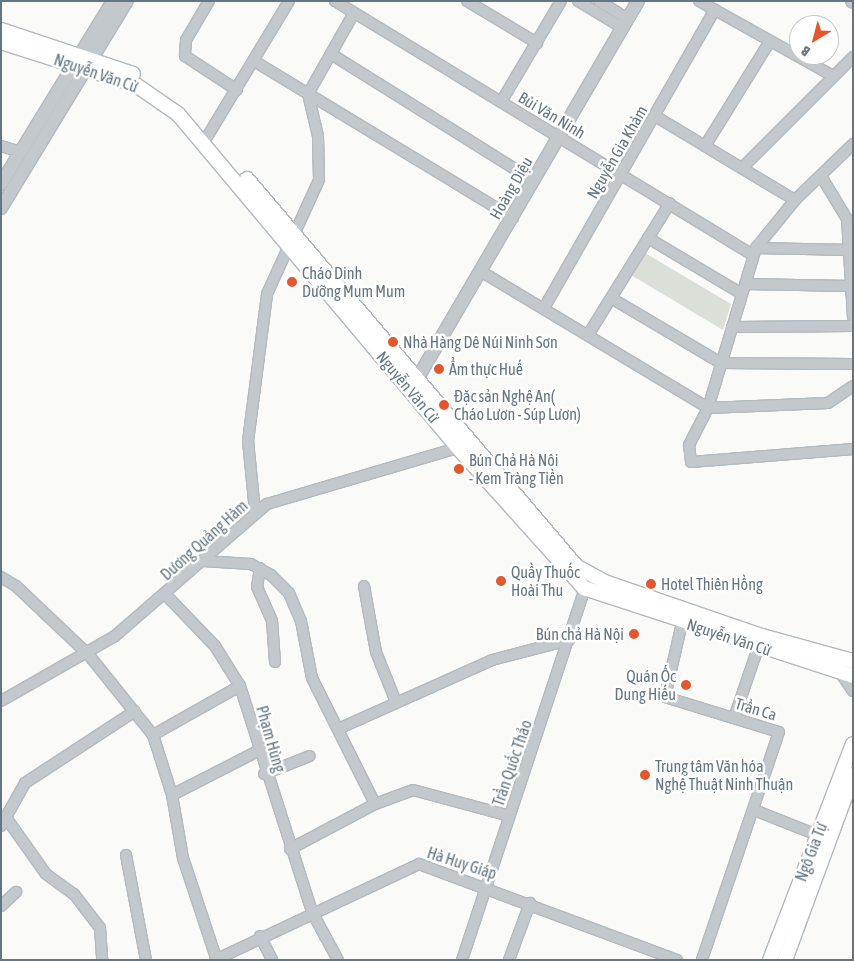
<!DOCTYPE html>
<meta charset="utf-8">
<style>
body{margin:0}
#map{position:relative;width:854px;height:961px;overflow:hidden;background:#fafaf8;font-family:"Asap Condensed",sans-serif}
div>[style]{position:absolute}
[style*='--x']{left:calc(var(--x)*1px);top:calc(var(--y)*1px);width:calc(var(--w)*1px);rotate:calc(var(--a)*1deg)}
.green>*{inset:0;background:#dadfd7}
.roads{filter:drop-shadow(1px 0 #b3babf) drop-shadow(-1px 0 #b3babf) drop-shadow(0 1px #b3babf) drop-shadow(0 -1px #b3babf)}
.minor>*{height:10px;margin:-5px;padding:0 5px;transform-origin:5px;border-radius:5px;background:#c3c8cc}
.tertiary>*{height:12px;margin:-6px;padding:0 6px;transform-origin:6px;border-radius:6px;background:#c3c8cc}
.secondary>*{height:14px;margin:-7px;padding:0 7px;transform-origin:7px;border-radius:7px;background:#fff}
.dots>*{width:14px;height:14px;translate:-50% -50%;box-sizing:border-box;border:2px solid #fff;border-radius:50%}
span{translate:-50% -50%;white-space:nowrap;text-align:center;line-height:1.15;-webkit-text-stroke:5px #fff;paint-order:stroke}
.street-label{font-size:16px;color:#657683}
.poi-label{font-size:16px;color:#657683}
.left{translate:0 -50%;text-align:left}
.right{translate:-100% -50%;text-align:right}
.frame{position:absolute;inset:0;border:2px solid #657683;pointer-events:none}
.north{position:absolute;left:789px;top:15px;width:50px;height:50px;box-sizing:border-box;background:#fff;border:1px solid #c1c8cd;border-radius:50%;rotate:217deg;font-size:14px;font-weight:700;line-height:20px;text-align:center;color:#657683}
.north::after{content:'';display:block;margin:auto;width:18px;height:22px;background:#e4572e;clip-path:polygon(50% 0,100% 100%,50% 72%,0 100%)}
</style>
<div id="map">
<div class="green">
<i style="clip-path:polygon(645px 253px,731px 304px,723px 330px,631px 275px)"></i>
</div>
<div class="roads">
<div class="minor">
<i style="--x:209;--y:1;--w:45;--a:120.5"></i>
<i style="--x:186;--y:40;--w:16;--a:94"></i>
<i style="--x:185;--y:56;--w:62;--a:33.2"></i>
<i style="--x:335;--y:1;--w:489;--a:31.3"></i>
<i style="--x:467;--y:1;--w:82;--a:31"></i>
<i style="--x:578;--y:1;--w:52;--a:31"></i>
<i style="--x:599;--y:1;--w:34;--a:32"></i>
<i style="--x:699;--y:1;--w:154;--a:29.2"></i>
<i style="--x:331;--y:54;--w:239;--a:32"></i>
<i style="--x:254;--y:61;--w:303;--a:31.2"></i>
<i style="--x:501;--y:102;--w:117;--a:-59.3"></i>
<i style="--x:655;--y:116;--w:163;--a:31"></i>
<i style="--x:204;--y:142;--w:165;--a:-58.9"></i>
<i style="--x:853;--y:144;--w:81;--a:136"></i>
<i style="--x:795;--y:200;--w:62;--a:129.1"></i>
<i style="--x:756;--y:248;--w:167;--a:106.7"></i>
<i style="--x:708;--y:408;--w:42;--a:117.2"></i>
<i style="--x:689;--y:445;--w:17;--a:83"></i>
<i style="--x:691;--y:462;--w:163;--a:-4.6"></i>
<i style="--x:1;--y:146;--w:21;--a:17"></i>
<i style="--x:705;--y:146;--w:123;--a:-58.2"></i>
<i style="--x:742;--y:168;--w:157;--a:-45"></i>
<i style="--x:821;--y:176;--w:50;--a:58.8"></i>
<i style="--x:847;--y:219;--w:98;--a:86.5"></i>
<i style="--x:648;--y:238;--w:109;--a:30.8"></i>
<i style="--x:756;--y:248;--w:95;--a:1.2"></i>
<i style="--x:482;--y:272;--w:264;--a:31"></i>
<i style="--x:708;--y:408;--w:120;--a:-2.4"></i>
<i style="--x:828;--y:403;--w:30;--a:-34"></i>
<i style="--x:745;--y:284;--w:105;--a:1.1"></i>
<i style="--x:611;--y:298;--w:128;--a:30.6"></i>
<i style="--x:721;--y:363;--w:132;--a:0.4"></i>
<i style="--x:544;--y:308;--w:344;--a:-60.2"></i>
<i style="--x:732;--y:327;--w:121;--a:-0.5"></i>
<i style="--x:588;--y:335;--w:155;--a:-58.2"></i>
<i style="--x:255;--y:512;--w:71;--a:-95.6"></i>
<i style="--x:248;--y:441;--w:148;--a:-82.6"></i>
<i style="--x:267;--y:294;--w:125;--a:-65.5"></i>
<i style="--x:319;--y:180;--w:44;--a:-91.3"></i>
<i style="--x:318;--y:136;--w:43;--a:-103.4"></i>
<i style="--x:308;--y:94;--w:93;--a:-60.4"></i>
<i style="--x:203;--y:561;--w:48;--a:3.6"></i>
<i style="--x:251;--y:564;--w:23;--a:29"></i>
<i style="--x:271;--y:575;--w:25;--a:45"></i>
<i style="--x:289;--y:593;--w:30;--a:67"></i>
<i style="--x:301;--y:621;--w:58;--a:79.1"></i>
<i style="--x:312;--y:678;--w:141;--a:63.4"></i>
<i style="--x:260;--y:568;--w:19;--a:99"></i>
<i style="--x:257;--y:587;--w:37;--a:66"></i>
<i style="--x:272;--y:621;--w:41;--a:85.8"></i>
<i style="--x:1;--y:577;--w:17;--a:31"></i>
<i style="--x:16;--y:586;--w:99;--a:43.4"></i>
<i style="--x:88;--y:654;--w:104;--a:51.3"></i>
<i style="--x:153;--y:735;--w:63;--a:72.4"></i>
<i style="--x:172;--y:795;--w:64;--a:80.1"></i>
<i style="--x:183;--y:858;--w:105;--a:71.7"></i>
<i style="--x:364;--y:586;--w:67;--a:79.7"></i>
<i style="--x:376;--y:652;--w:54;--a:68.2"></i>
<i style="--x:166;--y:595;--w:71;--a:46.1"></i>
<i style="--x:215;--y:646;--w:47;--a:58"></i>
<i style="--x:240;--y:686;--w:237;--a:72.3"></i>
<i style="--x:312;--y:912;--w:55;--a:61.6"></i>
<i style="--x:684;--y:614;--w:85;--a:102.9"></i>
<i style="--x:665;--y:697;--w:119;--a:17.1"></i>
<i style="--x:779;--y:732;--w:241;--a:108.7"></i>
<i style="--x:840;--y:672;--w:23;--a:56"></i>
<i style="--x:1;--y:701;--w:131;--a:-29.7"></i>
<i style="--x:115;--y:636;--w:201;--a:-41"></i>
<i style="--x:267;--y:504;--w:205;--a:-16.4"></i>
<i style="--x:734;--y:718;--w:83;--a:-71.1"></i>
<i style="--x:338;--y:729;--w:169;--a:-24.1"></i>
<i style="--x:492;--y:660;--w:80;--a:-14.6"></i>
<i style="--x:153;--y:735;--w:100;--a:-29.4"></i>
<i style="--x:264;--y:774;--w:49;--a:-21.4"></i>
<i style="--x:172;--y:795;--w:97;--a:-27.1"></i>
<i style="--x:754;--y:810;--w:68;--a:21.6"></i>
<i style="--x:7;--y:819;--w:67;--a:54.7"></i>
<i style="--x:46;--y:874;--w:34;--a:36"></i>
<i style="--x:74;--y:894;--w:43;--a:52.6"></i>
<i style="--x:100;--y:928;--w:32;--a:86"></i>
<i style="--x:1;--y:826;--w:49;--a:-60.8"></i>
<i style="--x:25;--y:783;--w:131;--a:-33.2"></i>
<i style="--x:290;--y:849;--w:96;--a:-27.9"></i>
<i style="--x:375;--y:804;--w:40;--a:-20.2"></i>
<i style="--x:413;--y:790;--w:100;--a:15"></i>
<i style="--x:126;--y:855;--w:107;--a:79.2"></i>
<i style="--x:1;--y:906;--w:21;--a:-43"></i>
<i style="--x:260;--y:936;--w:27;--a:63"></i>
<i style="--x:215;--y:960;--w:225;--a:-25.2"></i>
<i style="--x:419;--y:864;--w:275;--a:20.4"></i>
<i style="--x:462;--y:960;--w:405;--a:-71.7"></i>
<i style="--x:509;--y:960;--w:61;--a:-69.8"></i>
</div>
<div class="tertiary">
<i style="--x:852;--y:1;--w:1;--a:45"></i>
<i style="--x:1;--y:184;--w:215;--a:-58.5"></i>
<i style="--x:1;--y:208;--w:242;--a:-58.7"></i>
<i style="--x:413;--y:386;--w:446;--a:-59.7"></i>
</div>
<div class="secondary">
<i style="--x:1;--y:30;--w:139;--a:18.4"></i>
<i style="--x:1;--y:42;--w:142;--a:17.7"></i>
<i style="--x:136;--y:85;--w:51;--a:34.6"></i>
<i style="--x:178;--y:114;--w:439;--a:50"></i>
<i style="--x:460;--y:450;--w:186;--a:48.1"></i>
<i style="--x:584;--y:588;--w:283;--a:18.1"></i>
<i style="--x:247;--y:179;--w:508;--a:49.63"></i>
<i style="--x:576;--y:566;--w:33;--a:29"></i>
<i style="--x:605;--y:582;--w:166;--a:19"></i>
<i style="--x:762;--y:636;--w:94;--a:15.4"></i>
<i style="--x:770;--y:960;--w:231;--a:-69"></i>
<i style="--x:785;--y:960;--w:197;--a:-69.8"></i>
</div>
</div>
<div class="dots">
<i style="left:292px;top:282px;background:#e4572e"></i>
<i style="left:393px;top:342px;background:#e4572e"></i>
<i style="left:439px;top:369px;background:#e4572e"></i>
<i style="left:444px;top:405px;background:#e4572e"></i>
<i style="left:459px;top:469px;background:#e4572e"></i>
<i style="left:501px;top:581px;background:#e4572e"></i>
<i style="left:651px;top:584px;background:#e4572e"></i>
<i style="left:634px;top:634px;background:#e4572e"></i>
<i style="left:686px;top:685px;background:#e4572e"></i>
<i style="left:645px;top:775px;background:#e4572e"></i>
</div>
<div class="street-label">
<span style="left:96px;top:73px;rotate:19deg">Nguyễn Văn Cừ</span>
<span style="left:552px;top:115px;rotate:31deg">Bùi Văn Ninh</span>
<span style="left:617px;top:152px;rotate:-60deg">Nguyễn Gia Khảm</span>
<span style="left:511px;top:188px;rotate:-60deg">Hoàng Diệu</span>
<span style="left:408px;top:387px;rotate:50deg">Nguyễn Văn Cừ</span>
<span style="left:204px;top:540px;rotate:-42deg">Dương Quảng Hàm</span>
<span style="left:729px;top:637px;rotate:18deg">Nguyễn Văn Cừ</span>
<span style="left:756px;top:709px;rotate:17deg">Trần Ca</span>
<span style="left:271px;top:739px;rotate:74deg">Phạm Hùng</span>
<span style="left:512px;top:763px;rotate:-71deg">Trần Quốc Thảo</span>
<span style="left:811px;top:852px;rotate:-69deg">Ngô Gia Tự</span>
<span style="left:462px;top:863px;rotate:18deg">Hà Huy Giáp</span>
</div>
<div class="poi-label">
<span class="left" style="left:302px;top:282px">Cháo Dinh<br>Dưỡng Mum Mum</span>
<span class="left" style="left:403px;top:342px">Nhà Hàng Dê Núi Ninh Sơn</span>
<span class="left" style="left:449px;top:369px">Ẩm thực Huế</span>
<span class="left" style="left:454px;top:405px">Đặc sản Nghệ An(<br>Cháo Lươn - Súp Lươn)</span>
<span class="left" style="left:469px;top:469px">Bún Chả Hà Nội<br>- Kem Tràng Tiền</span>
<span class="left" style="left:511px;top:581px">Quầy Thuốc<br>Hoài Thu</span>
<span class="left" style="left:661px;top:584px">Hotel Thiên Hồng</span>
<span class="right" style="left:624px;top:634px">Bún chả Hà Nội</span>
<span class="right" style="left:676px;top:685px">Quán Ốc<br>Dung Hiếu</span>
<span class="left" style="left:655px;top:775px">Trung tâm Văn hóa<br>Nghệ Thuật Ninh Thuận</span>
</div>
<div class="frame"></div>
<div class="north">B</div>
</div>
